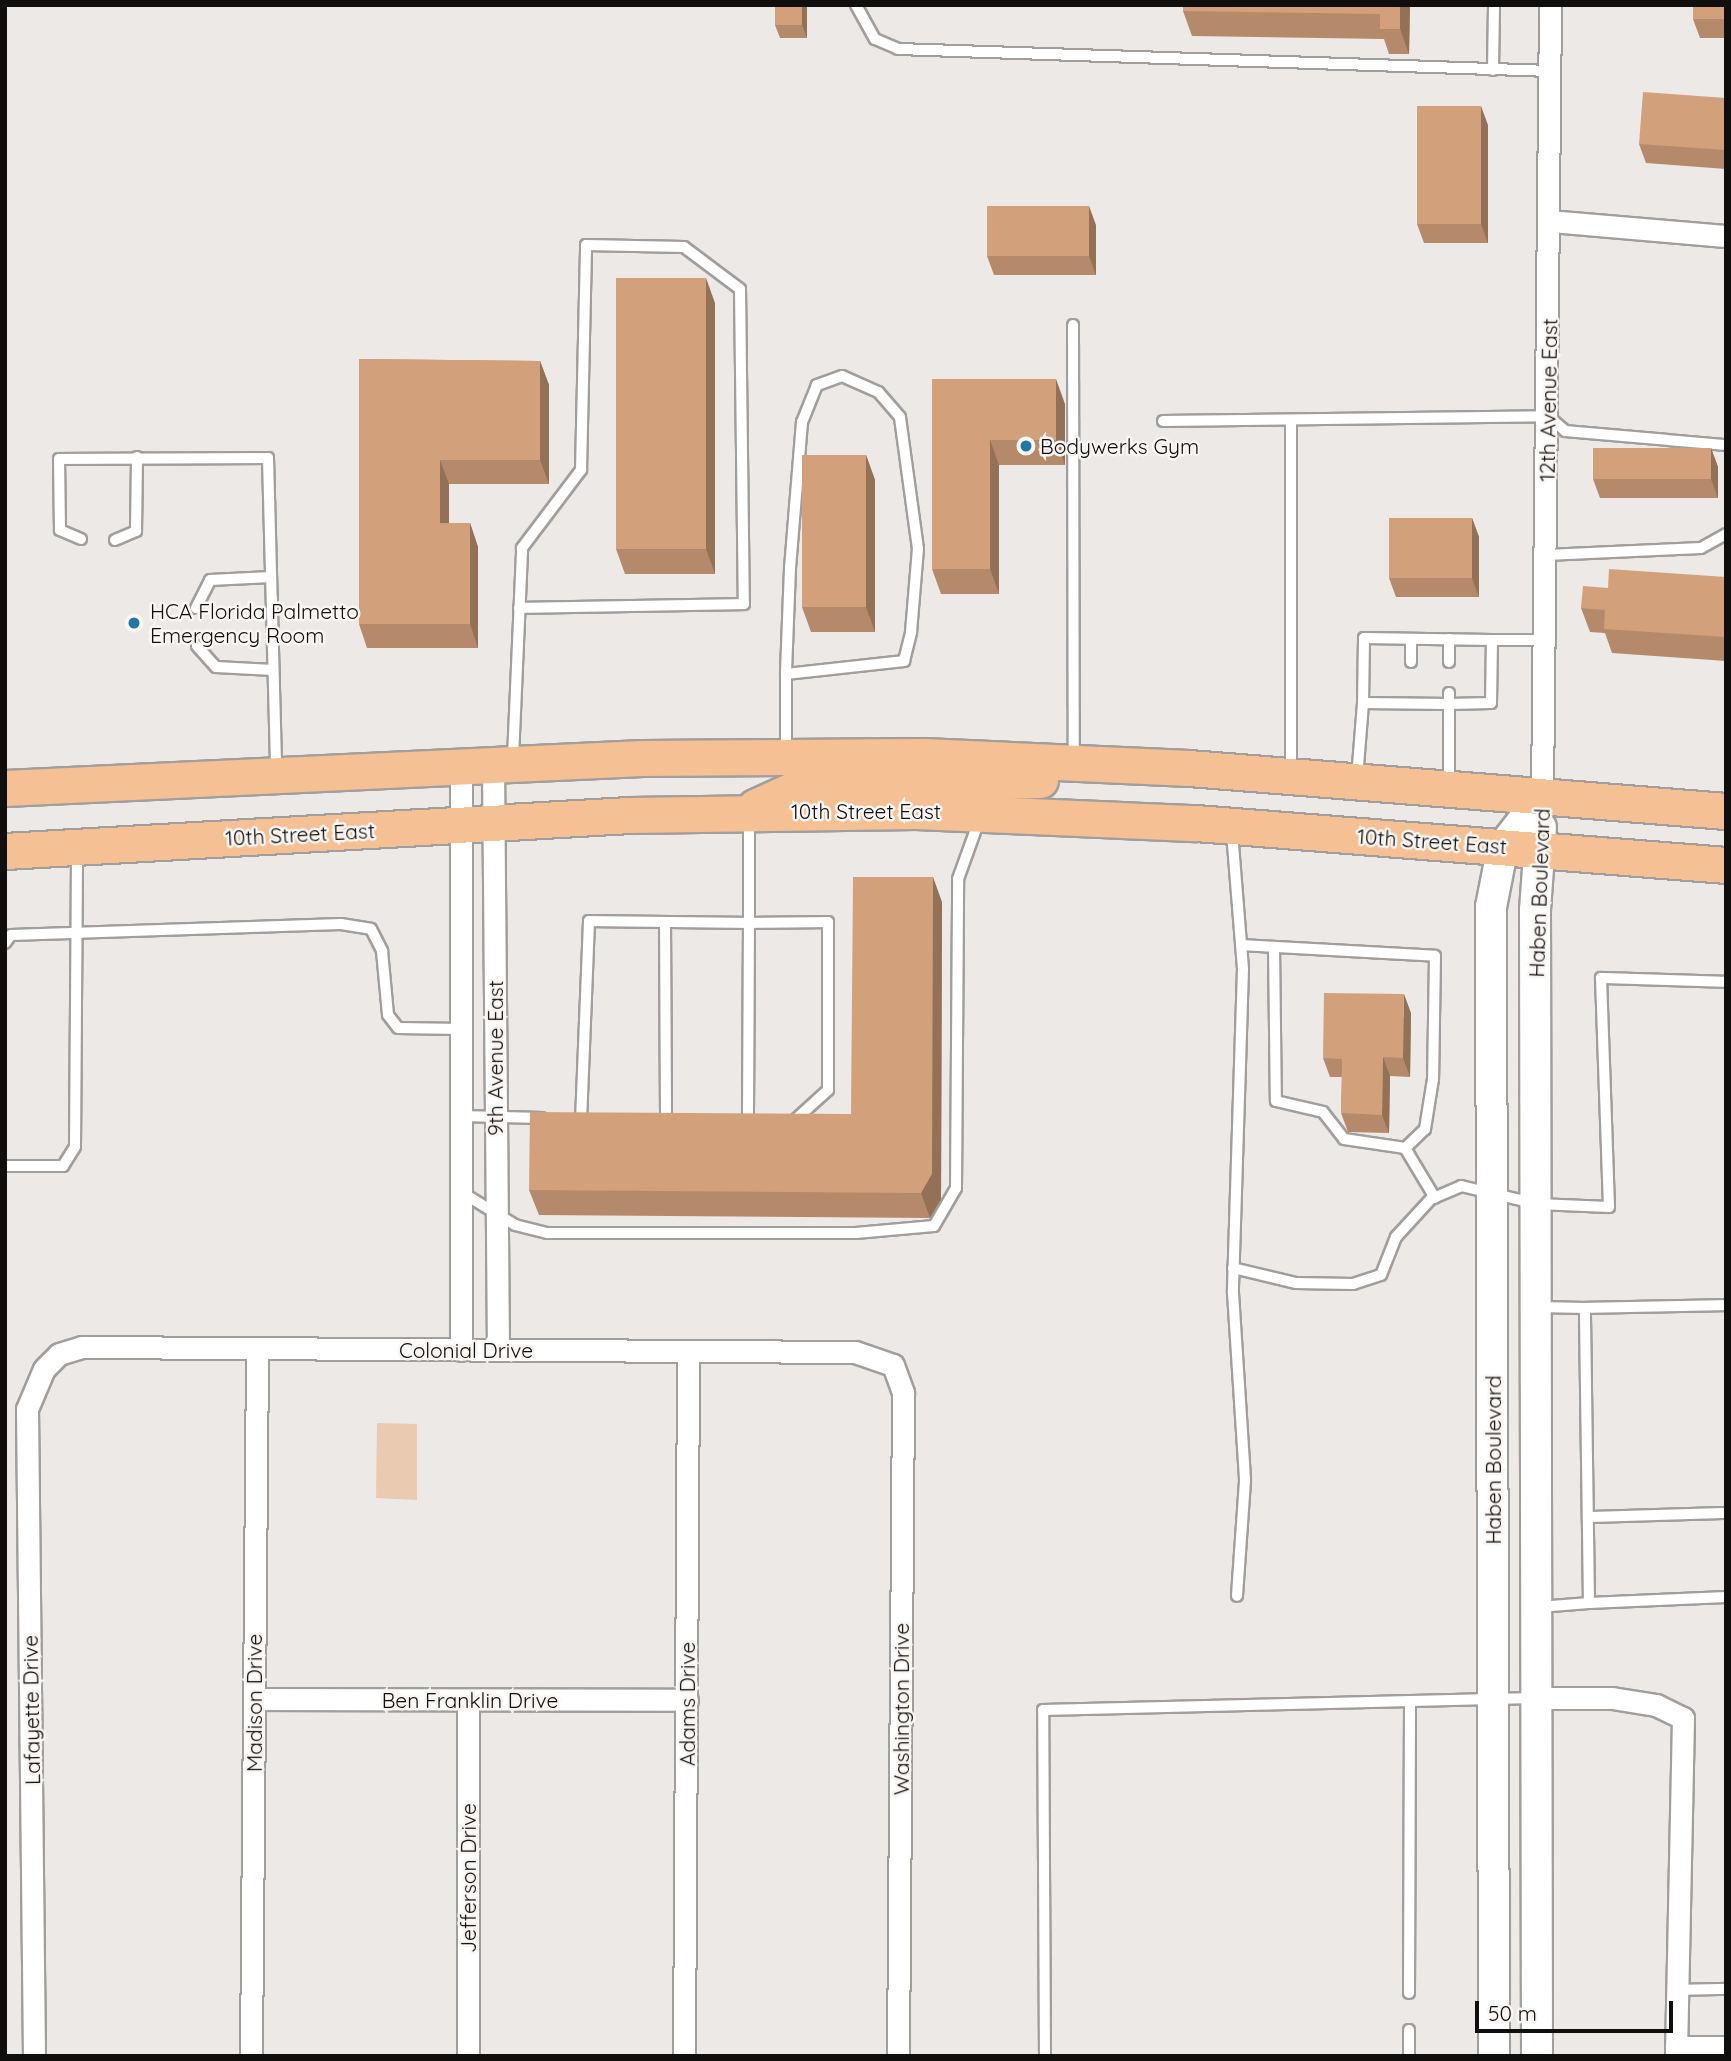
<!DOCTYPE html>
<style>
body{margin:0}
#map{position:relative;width:1731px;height:2061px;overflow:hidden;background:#ece9e7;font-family:Quicksand,sans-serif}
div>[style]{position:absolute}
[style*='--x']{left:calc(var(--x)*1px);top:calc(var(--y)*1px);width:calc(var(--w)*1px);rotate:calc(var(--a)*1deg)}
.green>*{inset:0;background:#eacab1}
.roads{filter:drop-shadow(2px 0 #a19e9c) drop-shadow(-2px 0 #a19e9c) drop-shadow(0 2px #a19e9c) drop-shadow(0 -2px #a19e9c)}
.lane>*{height:10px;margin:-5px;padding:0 5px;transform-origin:5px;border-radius:5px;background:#fff}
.street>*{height:21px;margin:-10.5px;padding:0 10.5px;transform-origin:10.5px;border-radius:10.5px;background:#fff}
.secondary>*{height:30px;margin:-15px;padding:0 15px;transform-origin:15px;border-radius:15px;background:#fff}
.primary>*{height:35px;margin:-17.5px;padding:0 17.5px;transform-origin:17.5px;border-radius:17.5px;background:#f5c194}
.wall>*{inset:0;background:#b58a6a}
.shaded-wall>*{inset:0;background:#937156}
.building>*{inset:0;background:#d2a17b}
.dots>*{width:19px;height:19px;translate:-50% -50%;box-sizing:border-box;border:4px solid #f9f6f4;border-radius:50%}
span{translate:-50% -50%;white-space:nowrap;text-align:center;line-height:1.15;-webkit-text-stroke:5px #f9f6f4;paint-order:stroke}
.street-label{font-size:21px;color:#100f0e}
.poi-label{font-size:21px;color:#100f0e}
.left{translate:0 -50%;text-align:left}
.frame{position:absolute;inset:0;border:7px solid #100f0e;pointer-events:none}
.scale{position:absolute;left:1475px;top:2001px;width:198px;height:32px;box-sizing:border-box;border:4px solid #100f0e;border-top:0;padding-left:9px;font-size:21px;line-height:24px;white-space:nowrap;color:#100f0e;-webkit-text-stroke:5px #f9f6f4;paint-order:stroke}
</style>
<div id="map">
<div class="green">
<i style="clip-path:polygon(377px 1423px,417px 1424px,417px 1500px,376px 1498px)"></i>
</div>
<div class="roads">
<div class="lane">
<i style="--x:856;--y:5;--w:39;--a:61"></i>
<i style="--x:875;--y:39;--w:25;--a:23"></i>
<i style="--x:898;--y:49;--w:652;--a:1.93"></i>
<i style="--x:1493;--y:70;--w:65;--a:-89.1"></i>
<i style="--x:1073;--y:325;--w:433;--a:89.9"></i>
<i style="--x:1163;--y:421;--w:385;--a:-0.7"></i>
<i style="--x:1548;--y:416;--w:23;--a:41"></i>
<i style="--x:1565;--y:431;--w:162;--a:5"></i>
<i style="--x:81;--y:539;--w:23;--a:-157"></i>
<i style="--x:60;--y:530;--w:71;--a:-90.8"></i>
<i style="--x:59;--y:459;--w:209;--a:-0.3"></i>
<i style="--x:268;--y:458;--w:312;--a:88.5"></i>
<i style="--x:115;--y:540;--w:23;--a:-23"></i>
<i style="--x:136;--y:531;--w:74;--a:-89.2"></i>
<i style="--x:1546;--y:555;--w:155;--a:-2.6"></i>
<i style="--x:1701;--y:548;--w:29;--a:-29"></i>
<i style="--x:196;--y:608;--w:31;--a:-63"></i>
<i style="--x:210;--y:580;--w:61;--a:-2.8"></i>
<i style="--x:1411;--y:639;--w:23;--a:90"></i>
<i style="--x:1449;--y:639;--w:23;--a:90"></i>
<i style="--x:197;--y:646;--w:28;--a:48"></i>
<i style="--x:216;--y:667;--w:57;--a:3"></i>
<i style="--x:786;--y:674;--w:119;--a:-6.3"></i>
<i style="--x:904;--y:661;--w:30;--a:-76"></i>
<i style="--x:911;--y:632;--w:83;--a:-85.2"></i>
<i style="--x:918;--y:549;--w:133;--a:-97.8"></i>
<i style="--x:900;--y:417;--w:33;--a:-131"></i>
<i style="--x:878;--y:392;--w:39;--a:-156"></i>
<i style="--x:842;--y:376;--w:27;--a:160"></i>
<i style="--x:817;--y:385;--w:40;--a:112"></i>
<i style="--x:802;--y:422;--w:146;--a:94.7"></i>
<i style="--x:790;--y:568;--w:106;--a:92.2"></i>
<i style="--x:786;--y:674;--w:79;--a:90"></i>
<i style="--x:1449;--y:693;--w:11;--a:90"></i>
<i style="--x:1449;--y:704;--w:42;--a:-1.4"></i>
<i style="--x:1491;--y:703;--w:63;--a:-89.1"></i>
<i style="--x:1492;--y:640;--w:53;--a:0"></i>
<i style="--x:1363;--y:703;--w:65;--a:-89.1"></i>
<i style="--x:1364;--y:638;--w:128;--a:0.9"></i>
<i style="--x:513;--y:758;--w:210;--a:-87.5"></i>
<i style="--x:522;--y:548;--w:98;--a:-52.9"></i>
<i style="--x:581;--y:470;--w:225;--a:-88.7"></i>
<i style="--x:586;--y:245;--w:98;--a:1.2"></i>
<i style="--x:684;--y:247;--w:70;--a:36.9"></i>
<i style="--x:740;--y:289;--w:315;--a:89.3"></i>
<i style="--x:744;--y:604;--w:225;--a:179"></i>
<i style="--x:1291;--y:772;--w:351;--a:-90"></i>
<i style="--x:1357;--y:778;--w:75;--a:-85.4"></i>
<i style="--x:1363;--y:703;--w:86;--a:0.7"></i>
<i style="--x:1449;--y:704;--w:82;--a:90"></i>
<i style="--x:749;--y:817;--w:106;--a:90"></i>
<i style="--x:749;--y:923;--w:79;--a:-0.7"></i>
<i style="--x:828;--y:922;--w:168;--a:90"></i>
<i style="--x:828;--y:1090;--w:43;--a:137.8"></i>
<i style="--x:1232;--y:832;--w:137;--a:85.4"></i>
<i style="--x:1243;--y:969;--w:324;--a:91.8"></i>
<i style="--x:1233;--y:1293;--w:188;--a:86.3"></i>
<i style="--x:1245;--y:1481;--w:115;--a:94"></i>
<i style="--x:665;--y:922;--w:198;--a:89.7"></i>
<i style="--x:5;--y:943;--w:10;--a:-53"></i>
<i style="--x:11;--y:935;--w:330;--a:-1.9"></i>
<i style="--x:341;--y:924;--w:30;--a:9"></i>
<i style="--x:371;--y:929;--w:25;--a:63"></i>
<i style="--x:382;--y:951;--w:64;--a:84.6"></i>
<i style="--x:388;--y:1015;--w:16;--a:52"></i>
<i style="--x:398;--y:1028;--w:64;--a:0.9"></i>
<i style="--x:1241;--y:945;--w:194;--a:3.2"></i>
<i style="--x:1435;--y:956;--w:123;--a:90.9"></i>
<i style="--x:1433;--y:1079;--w:51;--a:99.1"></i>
<i style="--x:1425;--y:1129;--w:28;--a:136"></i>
<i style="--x:1405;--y:1148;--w:58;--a:59"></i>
<i style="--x:1274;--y:947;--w:154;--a:89.3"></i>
<i style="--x:1276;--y:1101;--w:48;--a:13.2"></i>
<i style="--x:1323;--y:1112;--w:34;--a:52"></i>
<i style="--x:1344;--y:1139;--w:62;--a:8.4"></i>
<i style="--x:461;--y:1116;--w:81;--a:1.4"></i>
<i style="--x:581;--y:1121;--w:200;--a:-87.7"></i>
<i style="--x:589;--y:921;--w:160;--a:0.7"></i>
<i style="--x:749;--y:923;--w:197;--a:90.3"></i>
<i style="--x:5;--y:1166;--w:58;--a:0"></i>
<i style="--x:63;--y:1166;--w:22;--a:-58"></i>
<i style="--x:75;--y:1147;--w:295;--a:-89.6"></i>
<i style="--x:461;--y:1192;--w:63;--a:31.4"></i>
<i style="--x:515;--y:1225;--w:33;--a:14"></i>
<i style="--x:547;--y:1233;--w:309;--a:0"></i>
<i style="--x:856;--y:1233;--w:78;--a:-5.1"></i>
<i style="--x:934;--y:1226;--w:44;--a:-59.9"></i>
<i style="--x:956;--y:1188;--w:309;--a:-89.6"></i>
<i style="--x:958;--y:879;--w:65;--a:-70.2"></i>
<i style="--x:1233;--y:1268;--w:65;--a:13.4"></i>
<i style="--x:1296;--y:1283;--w:57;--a:1"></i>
<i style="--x:1353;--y:1284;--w:29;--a:-18"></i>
<i style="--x:1381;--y:1275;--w:41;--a:-68.5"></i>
<i style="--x:1396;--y:1237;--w:52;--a:-47.4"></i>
<i style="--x:1431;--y:1199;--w:33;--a:-23"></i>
<i style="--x:1461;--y:1186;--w:78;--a:13.3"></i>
<i style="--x:1537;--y:1204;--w:72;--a:2.4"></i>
<i style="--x:1609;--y:1207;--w:229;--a:-92"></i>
<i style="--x:1601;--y:978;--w:125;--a:1.8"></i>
<i style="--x:1539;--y:1307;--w:46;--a:1.2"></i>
<i style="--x:1588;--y:1517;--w:138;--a:-1.7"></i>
<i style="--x:1589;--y:1603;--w:137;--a:-2.5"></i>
<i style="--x:1539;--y:1607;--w:50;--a:-4.6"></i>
<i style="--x:1589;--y:1603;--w:295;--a:-90.8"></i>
<i style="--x:1585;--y:1308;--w:141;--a:-1.2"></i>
<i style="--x:1677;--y:1990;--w:49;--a:-1.2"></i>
<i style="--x:1409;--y:1993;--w:291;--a:-89.8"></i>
<i style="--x:1409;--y:2030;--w:26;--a:90"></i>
<i style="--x:1045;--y:2056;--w:346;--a:-90.3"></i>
<i style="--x:1043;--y:1710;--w:491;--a:-1.4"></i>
</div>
<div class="street">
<i style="--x:1550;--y:221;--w:177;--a:4.9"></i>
<i style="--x:493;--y:765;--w:585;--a:89.51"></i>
<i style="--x:461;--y:767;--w:583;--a:90"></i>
<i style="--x:1542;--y:796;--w:791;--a:-89.42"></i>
<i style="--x:1537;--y:1698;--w:75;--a:0"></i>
<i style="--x:1612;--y:1698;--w:45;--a:9"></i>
<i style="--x:1656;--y:1705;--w:30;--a:26"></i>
<i style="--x:1683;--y:1718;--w:329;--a:91.2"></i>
<i style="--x:254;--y:1699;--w:433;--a:0.1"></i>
<i style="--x:468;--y:1701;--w:355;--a:90"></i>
<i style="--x:34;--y:2056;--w:647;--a:-90.62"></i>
<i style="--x:27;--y:1409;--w:43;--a:-67"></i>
<i style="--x:44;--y:1369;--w:21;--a:-45"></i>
<i style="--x:59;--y:1354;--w:24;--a:-17"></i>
<i style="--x:82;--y:1347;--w:773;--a:0.37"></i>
<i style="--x:855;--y:1352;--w:40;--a:18.9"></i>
<i style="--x:893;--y:1365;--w:30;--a:70"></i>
<i style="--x:903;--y:1393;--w:663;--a:90.43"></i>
<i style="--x:251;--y:2056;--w:706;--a:-89.51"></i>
<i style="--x:684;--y:2056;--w:704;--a:-89.67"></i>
<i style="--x:1676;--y:2056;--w:9;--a:-90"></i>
<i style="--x:1676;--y:2047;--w:50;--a:0"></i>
</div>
<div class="secondary">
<i style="--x:1494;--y:2056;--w:1149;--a:-90.15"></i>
<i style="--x:1491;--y:907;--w:62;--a:-78.9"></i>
<i style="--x:1503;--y:846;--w:63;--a:-52"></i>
<i style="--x:1537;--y:2056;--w:1146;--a:-90.1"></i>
<i style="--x:1535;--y:910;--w:83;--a:-85.9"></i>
</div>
<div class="primary">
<i style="--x:5;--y:788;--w:638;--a:-2.7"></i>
<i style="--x:642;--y:758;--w:281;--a:-0.4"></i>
<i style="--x:923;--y:756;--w:266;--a:2.6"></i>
<i style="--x:1189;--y:768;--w:539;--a:4.58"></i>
<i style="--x:755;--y:807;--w:53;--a:-24.6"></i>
<i style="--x:803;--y:785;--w:237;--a:-1.2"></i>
<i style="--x:5;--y:851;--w:625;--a:-3.3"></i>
<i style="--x:629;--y:815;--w:287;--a:-0.8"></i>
<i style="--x:916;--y:811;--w:280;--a:2.5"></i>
<i style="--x:1196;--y:823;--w:532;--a:4.53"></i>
</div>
</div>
<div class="wall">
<i style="clip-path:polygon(807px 5px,807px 38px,780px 38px,775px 25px)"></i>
<i style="clip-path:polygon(1410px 5px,1409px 54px,1389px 54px,1384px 39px,1192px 36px,1183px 11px)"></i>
<i style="clip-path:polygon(1726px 5px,1726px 38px,1700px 38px,1693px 19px)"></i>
<i style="clip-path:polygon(1726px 98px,1726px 169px,1646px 163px,1639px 144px)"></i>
<i style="clip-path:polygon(1488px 125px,1488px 243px,1424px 243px,1417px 224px)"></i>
<i style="clip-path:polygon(1096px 225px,1096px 275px,994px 275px,987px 256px)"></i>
<i style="clip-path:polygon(715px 303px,715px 574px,625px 574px,616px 549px)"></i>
<i style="clip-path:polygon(359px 359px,540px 361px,549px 385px,549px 484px,449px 484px,449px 523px,470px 523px,478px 547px,478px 648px,367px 648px,359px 624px)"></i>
<i style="clip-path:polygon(932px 379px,1065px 404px,1065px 465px,999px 465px,999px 594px,941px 594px,932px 569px)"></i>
<i style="clip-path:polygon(1711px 448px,1718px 467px,1718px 498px,1600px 498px,1593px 479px)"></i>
<i style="clip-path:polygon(866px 455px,875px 480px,875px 632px,811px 632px,802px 607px)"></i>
<i style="clip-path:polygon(1472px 518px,1479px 537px,1479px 597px,1396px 597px,1389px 578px)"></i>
<i style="clip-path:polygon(1726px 577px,1726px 661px,1612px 653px,1605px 633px,1590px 632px,1581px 608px,1608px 588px)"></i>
<i style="clip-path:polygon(942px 902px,941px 1199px,930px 1218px,539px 1215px,529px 1190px,851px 1114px)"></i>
<i style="clip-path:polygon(1411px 1013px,1410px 1077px,1390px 1076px,1389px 1133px,1348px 1132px,1341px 1113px,1342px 1077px,1330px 1077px,1323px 1058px)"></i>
</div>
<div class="shaded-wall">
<i style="clip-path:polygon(802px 5px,807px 5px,807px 38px,802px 25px)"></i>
<i style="clip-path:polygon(1400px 5px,1410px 5px,1409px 54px,1400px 29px)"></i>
<i style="clip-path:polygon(1481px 106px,1488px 125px,1488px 243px,1481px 224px)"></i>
<i style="clip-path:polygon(1089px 206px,1096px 225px,1096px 275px,1089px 256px)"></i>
<i style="clip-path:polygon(706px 278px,715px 303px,715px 574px,706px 549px)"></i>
<i style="clip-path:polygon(540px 361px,549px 385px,549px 484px,540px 460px)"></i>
<i style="clip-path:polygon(1056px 379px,1065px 404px,1065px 465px,1056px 440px)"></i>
<i style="clip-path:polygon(990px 440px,999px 465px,999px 594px,990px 569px)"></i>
<i style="clip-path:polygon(1711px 448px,1718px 467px,1718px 498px,1711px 479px)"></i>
<i style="clip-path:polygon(866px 455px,875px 480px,875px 632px,866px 607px)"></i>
<i style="clip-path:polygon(440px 460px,449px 484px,449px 547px,440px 523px)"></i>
<i style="clip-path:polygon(1472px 518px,1479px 537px,1479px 597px,1472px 578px)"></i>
<i style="clip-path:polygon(470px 523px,478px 547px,478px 648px,470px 624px)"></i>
<i style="clip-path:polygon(933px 877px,942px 902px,941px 1199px,930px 1218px,921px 1193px)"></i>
<i style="clip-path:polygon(1404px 994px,1411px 1013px,1410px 1077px,1403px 1058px)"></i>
<i style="clip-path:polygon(1383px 1057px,1390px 1076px,1389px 1133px,1382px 1115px)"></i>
</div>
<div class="building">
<i style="clip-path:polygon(775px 5px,802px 5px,802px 25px,775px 25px)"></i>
<i style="clip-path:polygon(1183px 5px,1400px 5px,1400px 29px,1380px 29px,1380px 14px,1183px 11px)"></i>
<i style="clip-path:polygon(1693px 5px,1726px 5px,1726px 19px,1693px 19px)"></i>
<i style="clip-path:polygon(1643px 92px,1726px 98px,1726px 150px,1639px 144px)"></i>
<i style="clip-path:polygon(1417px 106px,1481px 106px,1481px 224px,1417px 224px)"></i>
<i style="clip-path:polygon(987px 206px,1089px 206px,1089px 256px,987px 256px)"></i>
<i style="clip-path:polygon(616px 278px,706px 278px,706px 549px,616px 549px)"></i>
<i style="clip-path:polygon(359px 359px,540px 361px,540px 460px,440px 460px,440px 523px,470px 523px,470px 624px,359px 624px)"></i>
<i style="clip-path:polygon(932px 379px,1056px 379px,1056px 440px,990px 440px,990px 569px,932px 569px)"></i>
<i style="clip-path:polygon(1593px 448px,1711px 448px,1711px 479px,1593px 479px)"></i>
<i style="clip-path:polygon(802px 455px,866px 455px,866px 607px,802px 607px)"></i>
<i style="clip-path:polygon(1389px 518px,1472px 518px,1472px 578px,1389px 578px)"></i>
<i style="clip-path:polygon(1609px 569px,1726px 577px,1726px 637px,1604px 629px,1605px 610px,1581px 608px,1583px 586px,1608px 588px)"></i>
<i style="clip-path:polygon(853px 877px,933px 877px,932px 1174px,921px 1193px,529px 1190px,530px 1112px,851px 1114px)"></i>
<i style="clip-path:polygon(1324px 993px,1404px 994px,1403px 1058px,1383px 1057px,1382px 1115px,1341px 1113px,1342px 1059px,1323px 1058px)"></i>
</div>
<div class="dots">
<i style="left:1026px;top:446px;background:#2377a7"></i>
<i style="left:134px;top:623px;background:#2377a7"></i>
</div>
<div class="street-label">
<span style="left:1548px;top:400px;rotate:-89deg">12th Avenue East</span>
<span style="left:866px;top:811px">10th Street East</span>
<span style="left:300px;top:834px;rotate:-3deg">10th Street East</span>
<span style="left:1432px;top:841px;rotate:4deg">10th Street East</span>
<span style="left:1539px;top:893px;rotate:-88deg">Haben Boulevard</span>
<span style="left:495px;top:1058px;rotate:-90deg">9th Avenue East</span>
<span style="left:466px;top:1350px">Colonial Drive</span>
<span style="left:1493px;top:1460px;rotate:-90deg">Haben Boulevard</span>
<span style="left:470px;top:1700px">Ben Franklin Drive</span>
<span style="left:254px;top:1703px;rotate:-90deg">Madison Drive</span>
<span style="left:687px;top:1704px;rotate:-90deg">Adams Drive</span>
<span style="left:901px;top:1709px;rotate:-90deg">Washington Drive</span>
<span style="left:31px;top:1710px;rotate:-91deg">Lafayette Drive</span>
<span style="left:468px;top:1878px;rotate:-90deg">Jefferson Drive</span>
</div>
<div class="poi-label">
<span class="left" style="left:1040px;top:446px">Bodywerks Gym</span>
<span class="left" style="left:150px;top:623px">HCA Florida Palmetto<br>Emergency Room</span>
</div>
<div class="frame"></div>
<div class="scale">50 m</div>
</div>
